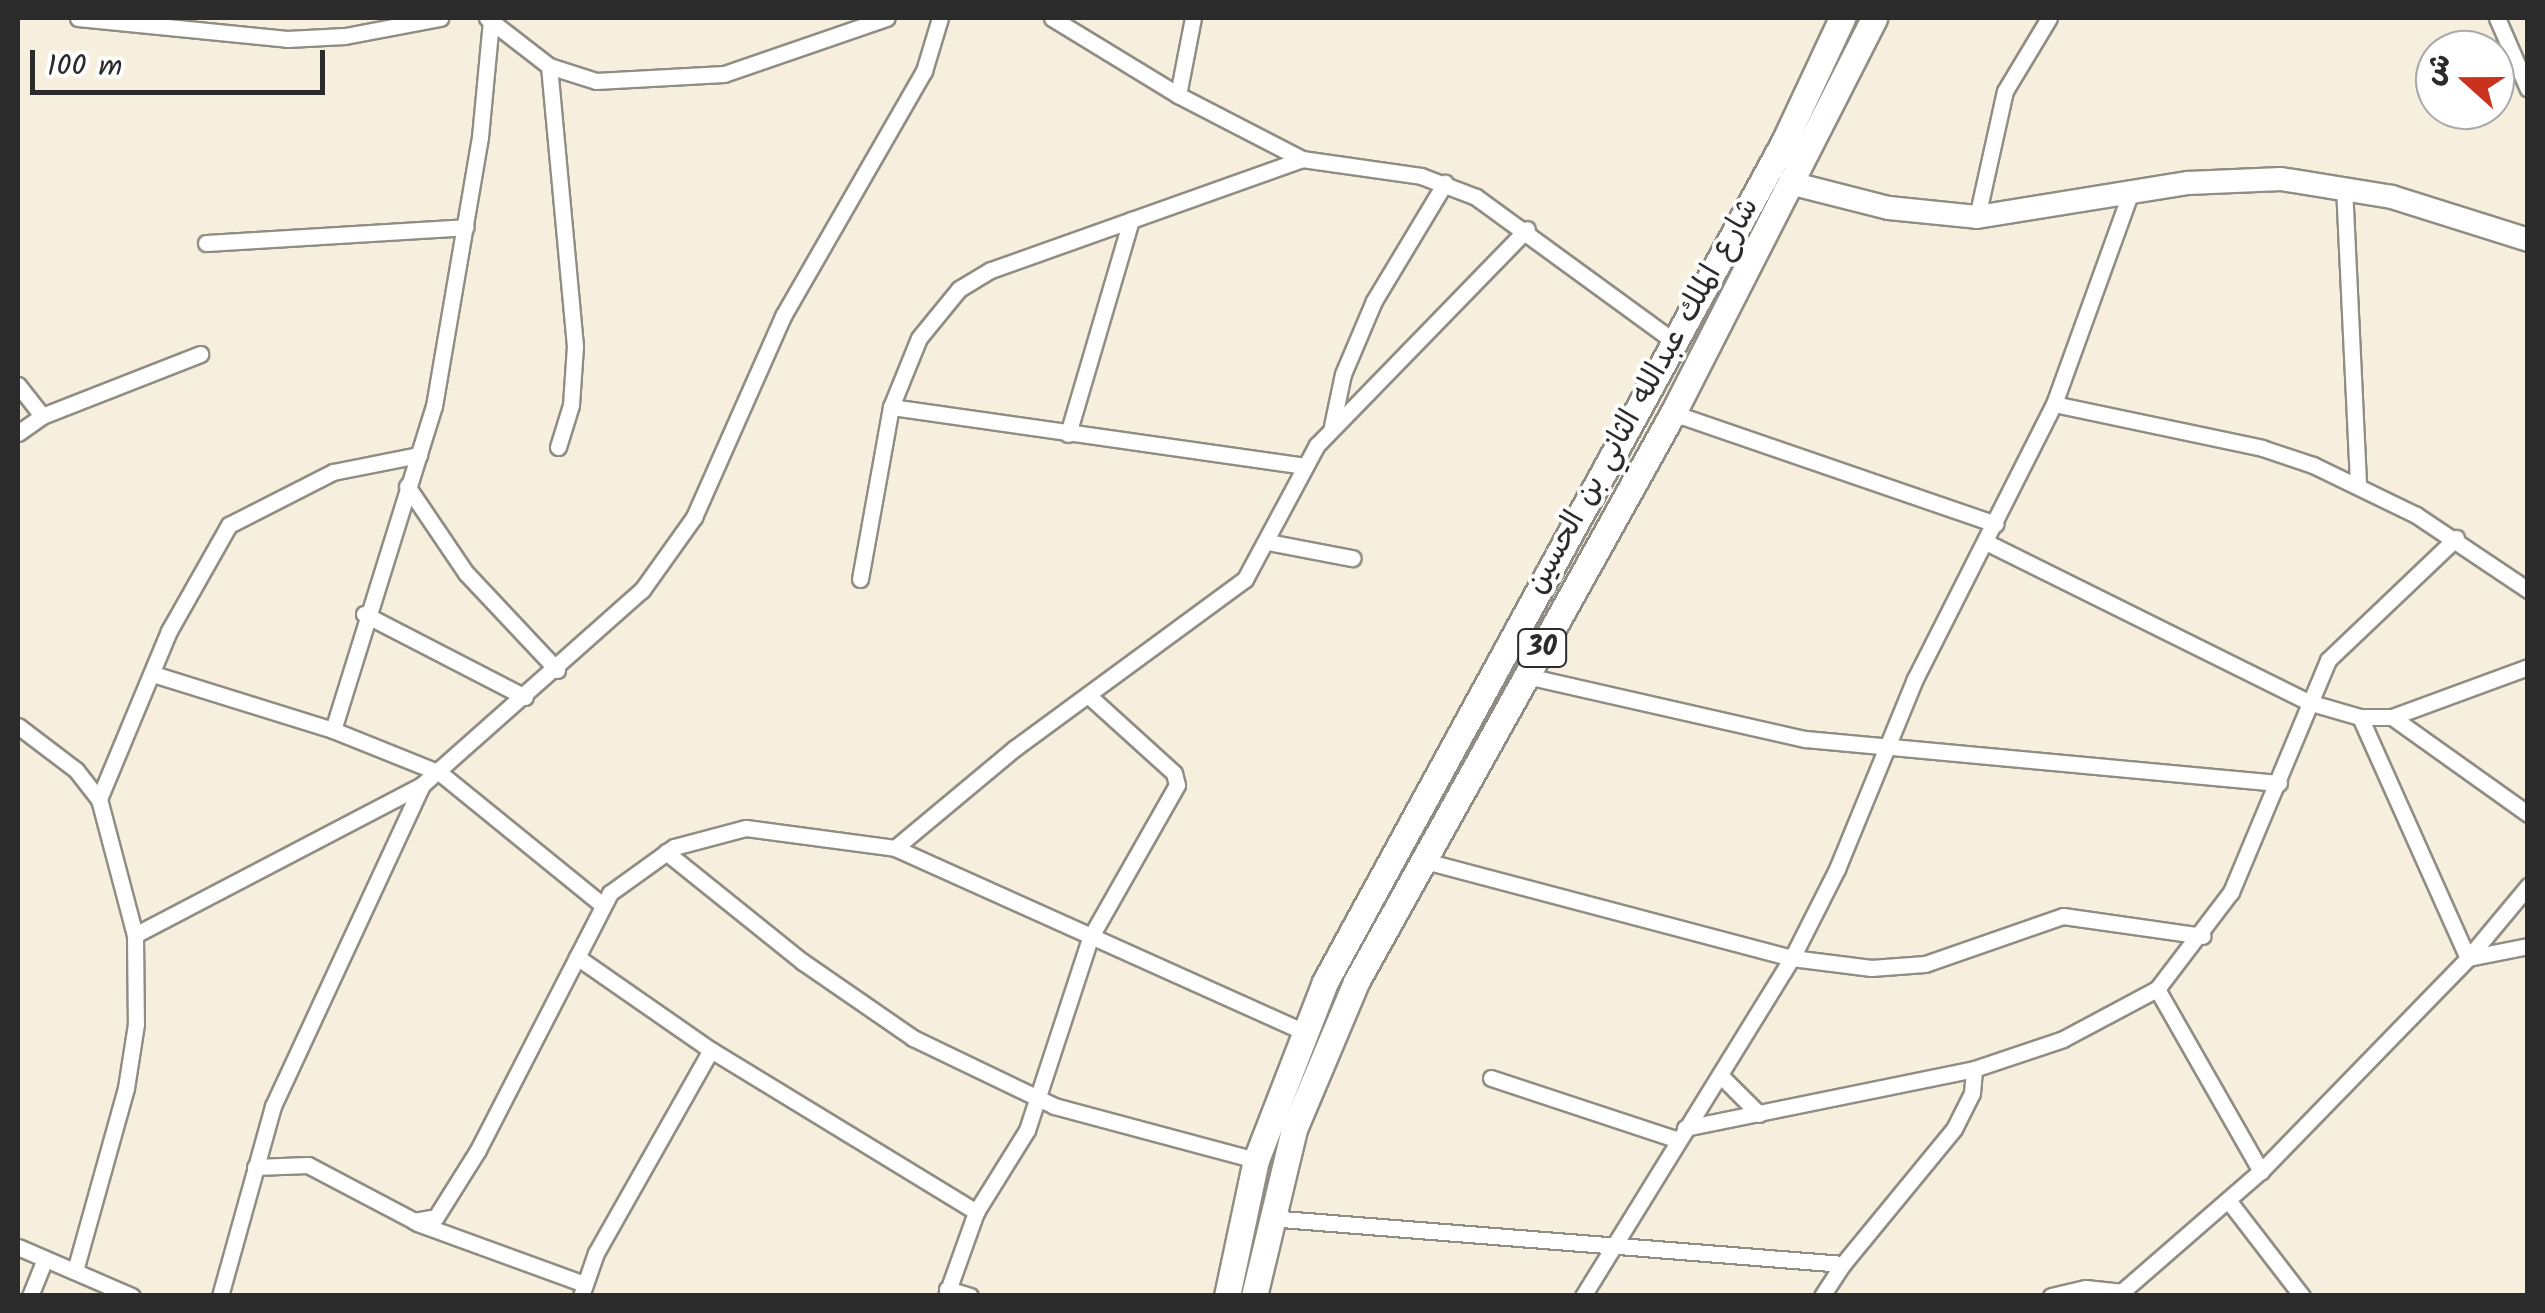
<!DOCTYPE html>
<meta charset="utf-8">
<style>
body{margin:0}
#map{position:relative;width:2545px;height:1313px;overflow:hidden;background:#f6efde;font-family:Kalam,"Playpen Sans Arabic",sans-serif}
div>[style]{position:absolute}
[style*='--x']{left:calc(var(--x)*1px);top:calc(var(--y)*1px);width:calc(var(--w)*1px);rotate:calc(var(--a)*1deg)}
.roads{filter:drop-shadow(2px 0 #908d84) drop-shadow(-2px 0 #908d84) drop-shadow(0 2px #908d84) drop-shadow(0 -2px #908d84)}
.street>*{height:15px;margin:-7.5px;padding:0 7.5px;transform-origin:7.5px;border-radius:7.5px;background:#fff}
.secondary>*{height:22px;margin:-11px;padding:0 11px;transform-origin:11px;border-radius:11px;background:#fff}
.primary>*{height:25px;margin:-12.5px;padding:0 12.5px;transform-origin:12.5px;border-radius:12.5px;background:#fff}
span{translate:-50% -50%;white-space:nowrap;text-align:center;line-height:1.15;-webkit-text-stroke:8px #fff;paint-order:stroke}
.shield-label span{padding:2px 8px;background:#fff;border:2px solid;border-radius:8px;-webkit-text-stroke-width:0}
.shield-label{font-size:28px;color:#2b2b2b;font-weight:700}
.street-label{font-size:30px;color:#2b2b2b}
.frame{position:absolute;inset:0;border:20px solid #2b2b2b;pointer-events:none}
.north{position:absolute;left:2415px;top:30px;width:100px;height:100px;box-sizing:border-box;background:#fff;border:2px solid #aaa;border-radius:50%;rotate:291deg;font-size:28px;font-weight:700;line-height:40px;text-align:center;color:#2b2b2b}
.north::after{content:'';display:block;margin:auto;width:35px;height:45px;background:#c8321e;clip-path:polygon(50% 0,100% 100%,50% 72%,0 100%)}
.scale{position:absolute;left:30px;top:50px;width:295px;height:45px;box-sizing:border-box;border:5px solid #2b2b2b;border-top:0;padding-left:12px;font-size:30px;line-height:35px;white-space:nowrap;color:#2b2b2b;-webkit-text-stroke:8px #fff;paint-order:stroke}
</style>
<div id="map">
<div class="roads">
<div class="street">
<i style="--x:78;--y:18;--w:210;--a:5.7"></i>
<i style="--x:287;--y:39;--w:58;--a:-3"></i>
<i style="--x:345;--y:36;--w:97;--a:-10.7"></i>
<i style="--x:487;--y:18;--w:78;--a:37.7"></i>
<i style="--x:549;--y:66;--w:49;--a:17.7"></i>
<i style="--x:596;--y:81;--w:128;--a:-3.1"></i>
<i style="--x:724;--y:74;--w:172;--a:-19"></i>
<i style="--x:1052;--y:18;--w:148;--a:31.4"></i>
<i style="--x:1178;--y:95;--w:140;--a:27.3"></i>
<i style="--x:2497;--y:18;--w:77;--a:66.4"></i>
<i style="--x:549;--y:66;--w:281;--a:84.7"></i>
<i style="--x:575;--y:346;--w:59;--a:93.9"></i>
<i style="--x:571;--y:405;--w:44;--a:107.2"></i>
<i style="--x:1178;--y:95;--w:78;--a:-79"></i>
<i style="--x:2344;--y:186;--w:298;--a:87.3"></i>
<i style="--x:1977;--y:217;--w:129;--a:-77.5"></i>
<i style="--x:2005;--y:91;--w:85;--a:-58.9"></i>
<i style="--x:206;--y:243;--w:260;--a:-3.5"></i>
<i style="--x:18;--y:385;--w:39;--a:52"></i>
<i style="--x:2054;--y:404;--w:213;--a:11.9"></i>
<i style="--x:2262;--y:448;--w:54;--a:18.4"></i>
<i style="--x:2313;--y:465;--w:114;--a:25.9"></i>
<i style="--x:2416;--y:515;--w:135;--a:33.8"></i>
<i style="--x:891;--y:407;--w:418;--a:8.1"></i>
<i style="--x:1673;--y:413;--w:341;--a:19"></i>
<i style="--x:1332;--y:426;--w:53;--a:-78.1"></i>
<i style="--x:1343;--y:374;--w:79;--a:-67"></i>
<i style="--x:1374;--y:301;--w:138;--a:-59"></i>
<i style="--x:18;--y:433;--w:29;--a:-35"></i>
<i style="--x:42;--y:416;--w:170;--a:-21.4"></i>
<i style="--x:1068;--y:434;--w:223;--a:-73.6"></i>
<i style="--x:407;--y:486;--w:105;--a:55.9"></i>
<i style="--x:466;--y:573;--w:133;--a:46.8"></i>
<i style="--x:1268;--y:542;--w:86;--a:10.8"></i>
<i style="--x:1986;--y:542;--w:360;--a:26.4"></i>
<i style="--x:2308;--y:702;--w:54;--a:16.1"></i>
<i style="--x:2360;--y:717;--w:32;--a:0"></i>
<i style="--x:2392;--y:717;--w:145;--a:-20.2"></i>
<i style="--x:860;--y:579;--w:175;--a:-79.8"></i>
<i style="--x:891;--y:407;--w:74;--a:-67.9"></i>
<i style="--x:919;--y:338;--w:63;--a:-50.8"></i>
<i style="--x:959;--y:289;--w:37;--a:-31"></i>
<i style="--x:991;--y:270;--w:330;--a:-19.6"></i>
<i style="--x:1302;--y:159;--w:120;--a:8.1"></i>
<i style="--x:1421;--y:176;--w:59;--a:20.9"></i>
<i style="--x:1476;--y:197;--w:246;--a:36.1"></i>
<i style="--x:364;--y:614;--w:181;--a:27.3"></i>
<i style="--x:153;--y:674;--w:189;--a:17.3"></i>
<i style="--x:333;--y:730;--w:115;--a:21.9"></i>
<i style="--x:440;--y:773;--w:208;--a:39.1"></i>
<i style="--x:1527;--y:676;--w:285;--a:12.8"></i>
<i style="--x:1805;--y:739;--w:476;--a:5.3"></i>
<i style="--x:2360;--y:717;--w:264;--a:65.9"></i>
<i style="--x:2468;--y:958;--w:61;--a:-11.3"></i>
<i style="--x:2392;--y:717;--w:167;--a:35.5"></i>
<i style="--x:18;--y:726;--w:73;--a:37.2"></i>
<i style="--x:76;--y:770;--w:37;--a:52"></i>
<i style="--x:99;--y:799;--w:141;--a:75.2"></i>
<i style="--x:135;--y:935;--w:89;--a:89.4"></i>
<i style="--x:136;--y:1024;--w:65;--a:98.9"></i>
<i style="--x:126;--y:1088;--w:190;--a:105.6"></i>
<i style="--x:333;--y:730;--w:339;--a:-72.7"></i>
<i style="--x:434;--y:406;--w:273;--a:-80.3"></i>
<i style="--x:480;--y:137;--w:117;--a:-84.6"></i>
<i style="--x:99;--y:799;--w:182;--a:-67.4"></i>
<i style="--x:169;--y:631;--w:122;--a:-60.5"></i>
<i style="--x:229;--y:525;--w:117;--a:-27"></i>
<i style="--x:333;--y:472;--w:88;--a:-11.2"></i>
<i style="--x:895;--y:848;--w:156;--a:-39.8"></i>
<i style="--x:1015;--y:748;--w:285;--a:-36.3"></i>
<i style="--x:1245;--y:579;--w:152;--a:-61.8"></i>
<i style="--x:1317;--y:445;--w:301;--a:-45.8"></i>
<i style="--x:666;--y:852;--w:176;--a:38.8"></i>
<i style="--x:803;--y:962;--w:134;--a:34.6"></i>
<i style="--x:913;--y:1038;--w:157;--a:25.7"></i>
<i style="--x:1054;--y:1106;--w:209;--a:15"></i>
<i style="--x:1421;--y:860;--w:384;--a:14.8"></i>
<i style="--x:1792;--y:958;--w:80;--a:7.2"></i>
<i style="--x:1871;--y:968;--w:54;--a:-4.2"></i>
<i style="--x:1925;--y:964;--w:146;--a:-19.2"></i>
<i style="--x:2063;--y:916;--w:141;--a:8.1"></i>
<i style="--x:135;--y:935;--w:324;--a:-27.6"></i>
<i style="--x:422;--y:785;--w:294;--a:-41.6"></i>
<i style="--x:642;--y:590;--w:90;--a:-54.5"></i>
<i style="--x:694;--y:517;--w:220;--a:-66.1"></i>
<i style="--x:783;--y:316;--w:283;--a:-60.1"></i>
<i style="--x:924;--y:71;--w:55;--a:-73.2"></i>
<i style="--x:577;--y:957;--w:163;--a:34.8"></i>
<i style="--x:711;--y:1050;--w:311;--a:31.4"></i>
<i style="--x:2157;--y:989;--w:210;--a:60.3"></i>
<i style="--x:1720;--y:1075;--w:55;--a:45"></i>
<i style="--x:1491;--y:1078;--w:197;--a:18.3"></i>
<i style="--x:1685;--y:1128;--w:295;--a:-11.5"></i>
<i style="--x:1974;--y:1069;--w:94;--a:-18.6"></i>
<i style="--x:2063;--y:1039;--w:106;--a:-28"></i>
<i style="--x:2157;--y:989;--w:122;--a:-52.7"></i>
<i style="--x:2231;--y:892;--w:251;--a:-67.3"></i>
<i style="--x:2328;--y:660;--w:177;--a:-43.6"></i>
<i style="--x:255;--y:1167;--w:53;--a:-2.2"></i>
<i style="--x:308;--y:1165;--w:120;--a:27.8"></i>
<i style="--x:414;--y:1221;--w:22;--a:-10"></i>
<i style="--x:436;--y:1217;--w:79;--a:-57.9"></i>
<i style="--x:478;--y:1150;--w:289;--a:-62.8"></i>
<i style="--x:610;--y:893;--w:79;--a:-35.7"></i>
<i style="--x:674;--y:847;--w:74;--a:-14.8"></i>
<i style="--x:746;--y:828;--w:150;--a:7.6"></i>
<i style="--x:895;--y:848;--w:446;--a:24.2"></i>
<i style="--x:2228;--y:1200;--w:121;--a:52.4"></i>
<i style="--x:1269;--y:1218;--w:576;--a:4.58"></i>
<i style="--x:1843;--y:1264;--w:175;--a:-50.6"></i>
<i style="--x:1954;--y:1129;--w:40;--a:-63.4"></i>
<i style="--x:1972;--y:1093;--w:24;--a:-85"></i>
<i style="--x:417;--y:1223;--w:176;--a:20"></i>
<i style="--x:18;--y:1247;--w:124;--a:23.3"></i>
<i style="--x:947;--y:1289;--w:24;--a:17"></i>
<i style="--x:30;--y:1296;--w:40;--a:-68"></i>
<i style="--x:220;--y:1296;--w:197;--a:-74.4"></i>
<i style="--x:273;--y:1106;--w:354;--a:-65.1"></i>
<i style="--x:581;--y:1296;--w:46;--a:-70.8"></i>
<i style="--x:596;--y:1253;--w:233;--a:-60.5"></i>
<i style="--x:946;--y:1296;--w:89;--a:-70.3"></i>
<i style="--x:976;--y:1212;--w:97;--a:-58.1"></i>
<i style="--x:1027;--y:1130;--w:202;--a:-71.8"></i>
<i style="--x:1090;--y:938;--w:176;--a:-60.4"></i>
<i style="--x:1177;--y:785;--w:12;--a:-104"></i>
<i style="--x:1174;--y:773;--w:116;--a:-137.8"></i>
<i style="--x:1583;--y:1296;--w:397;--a:-58.3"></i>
<i style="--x:1792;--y:958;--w:100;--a:-63.2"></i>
<i style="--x:1837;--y:869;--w:205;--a:-67.7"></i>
<i style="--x:1915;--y:679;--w:308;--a:-63.2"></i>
<i style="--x:2054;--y:404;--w:226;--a:-70.1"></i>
<i style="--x:1822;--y:1296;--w:38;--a:-57"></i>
<i style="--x:2051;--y:1296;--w:35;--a:-13"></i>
<i style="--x:2085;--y:1288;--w:36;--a:6"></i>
<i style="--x:2117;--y:1296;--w:191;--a:-41"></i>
<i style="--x:2261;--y:1171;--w:297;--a:-45.8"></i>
<i style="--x:2468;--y:958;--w:94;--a:-50.2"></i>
</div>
<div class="secondary">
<i style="--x:1794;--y:184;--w:98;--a:14.2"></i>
<i style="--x:1889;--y:208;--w:88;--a:5.8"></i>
<i style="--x:1977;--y:217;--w:214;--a:-9.2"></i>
<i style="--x:2188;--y:183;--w:93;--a:-2.5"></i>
<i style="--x:2281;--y:179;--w:112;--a:9.2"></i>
<i style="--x:2392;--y:197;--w:143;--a:17.5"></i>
</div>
<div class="primary">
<i style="--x:1227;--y:1296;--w:139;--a:-78"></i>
<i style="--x:1256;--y:1160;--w:191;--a:-68.8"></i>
<i style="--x:1325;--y:982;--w:957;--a:-61.35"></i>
<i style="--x:1784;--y:142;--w:137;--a:-64.9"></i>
<i style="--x:1254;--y:1296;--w:172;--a:-76.5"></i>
<i style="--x:1294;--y:1129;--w:160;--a:-67.1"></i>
<i style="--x:1356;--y:982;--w:651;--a:-60.88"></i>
<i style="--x:1673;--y:413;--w:443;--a:-63"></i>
</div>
</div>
<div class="shield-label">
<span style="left:1542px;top:648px">30</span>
</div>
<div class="street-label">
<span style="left:1643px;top:396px;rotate:-61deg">شارع الملك عبدالله الثاني بن الحسين</span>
</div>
<div class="frame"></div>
<div class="north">ش</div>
<div class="scale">100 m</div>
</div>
